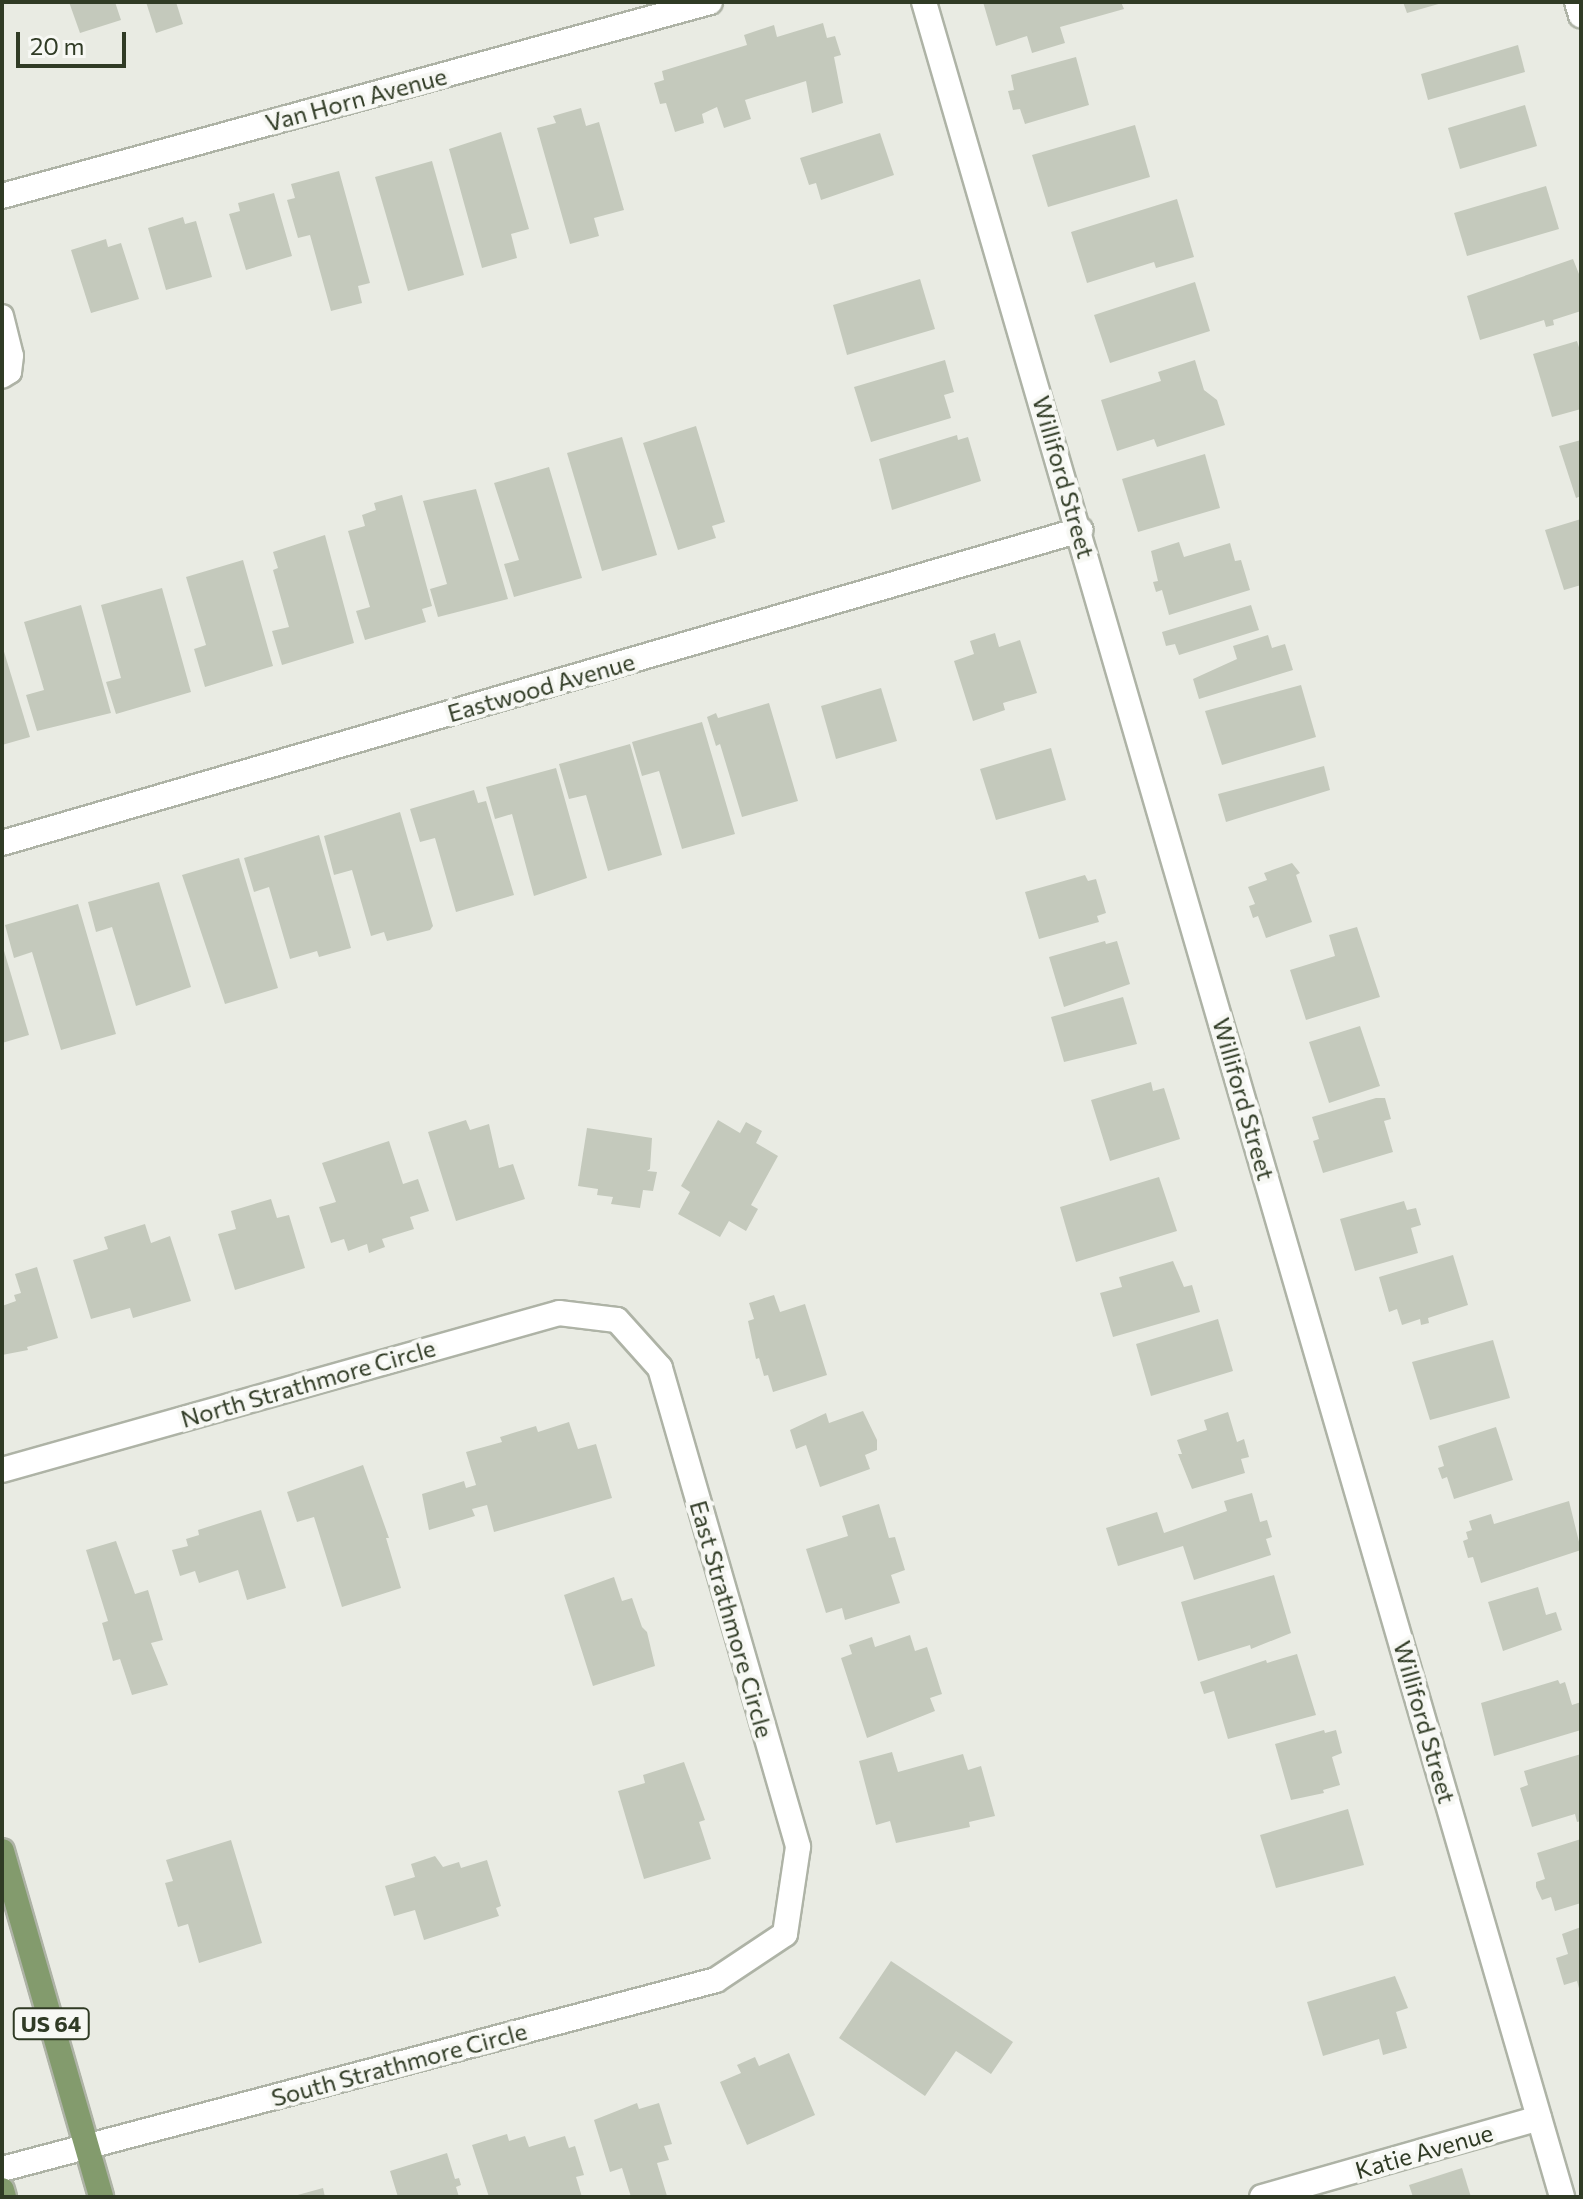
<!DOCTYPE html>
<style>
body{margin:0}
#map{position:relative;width:1583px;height:2199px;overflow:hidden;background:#e9ebe3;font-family:Commissioner,sans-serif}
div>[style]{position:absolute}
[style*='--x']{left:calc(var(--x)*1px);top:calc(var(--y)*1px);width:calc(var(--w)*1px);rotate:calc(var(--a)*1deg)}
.building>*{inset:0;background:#c4c9bc}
.roads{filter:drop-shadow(2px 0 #aeb3a6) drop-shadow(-2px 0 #aeb3a6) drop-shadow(0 2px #aeb3a6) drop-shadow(0 -2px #aeb3a6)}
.lane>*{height:22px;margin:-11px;padding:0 11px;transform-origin:11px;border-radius:11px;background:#fff}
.street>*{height:24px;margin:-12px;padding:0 12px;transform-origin:12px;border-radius:12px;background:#fff}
.secondary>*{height:24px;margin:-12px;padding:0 12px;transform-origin:12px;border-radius:12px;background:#fff}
.primary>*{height:24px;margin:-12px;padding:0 12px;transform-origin:12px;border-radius:12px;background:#839b6d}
span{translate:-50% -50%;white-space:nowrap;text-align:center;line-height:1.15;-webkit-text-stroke:8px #f7f8f4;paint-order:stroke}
.shield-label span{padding:2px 6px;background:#f7f8f4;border:2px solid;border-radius:6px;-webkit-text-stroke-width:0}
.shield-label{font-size:22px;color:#303b25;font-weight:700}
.street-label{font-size:24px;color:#303b25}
.frame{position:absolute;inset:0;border:4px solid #303b25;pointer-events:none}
.scale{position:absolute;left:16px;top:32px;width:110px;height:36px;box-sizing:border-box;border:4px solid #303b25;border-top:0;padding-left:10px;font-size:24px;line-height:28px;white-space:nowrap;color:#303b25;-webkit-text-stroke:6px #f7f8f4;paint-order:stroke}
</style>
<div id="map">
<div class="building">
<i style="clip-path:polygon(69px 2px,115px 2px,121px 20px,80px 33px)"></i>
<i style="clip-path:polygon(146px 2px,176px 2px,183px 24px,156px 33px)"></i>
<i style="clip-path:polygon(983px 2px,1121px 2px,1124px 9px,1060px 27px,1065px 43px,1032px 53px,1027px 36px,996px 46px)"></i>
<i style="clip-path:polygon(1403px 2px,1442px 2px,1442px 3px,1407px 13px)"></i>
<i style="clip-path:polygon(823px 23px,827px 38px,835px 36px,841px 55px,834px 57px,843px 103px,812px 113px,806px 81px,745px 100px,751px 119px,724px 128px,717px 107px,702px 114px,704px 123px,675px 132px,666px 103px,660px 104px,654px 83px,664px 80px,662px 71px,747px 45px,744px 35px,774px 25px,777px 37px)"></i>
<i style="clip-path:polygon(1518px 45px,1525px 72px,1428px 100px,1421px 74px)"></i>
<i style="clip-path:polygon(1076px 57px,1089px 105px,1025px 124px,1020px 109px,1013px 110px,1008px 91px,1014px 90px,1011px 75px)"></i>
<i style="clip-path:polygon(1525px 105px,1537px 146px,1460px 169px,1448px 128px)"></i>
<i style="clip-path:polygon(581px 108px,586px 126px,599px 122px,624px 210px,594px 218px,599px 236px,570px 244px,537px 128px,556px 123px,553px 116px)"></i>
<i style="clip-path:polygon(1135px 125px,1150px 177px,1048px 207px,1032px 155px)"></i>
<i style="clip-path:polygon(501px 132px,529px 229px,511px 234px,517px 258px,482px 268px,449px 149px)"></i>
<i style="clip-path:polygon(880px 133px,894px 175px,821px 200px,816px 183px,809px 185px,800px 158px)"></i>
<i style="clip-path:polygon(432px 161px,464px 275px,408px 291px,375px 177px)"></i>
<i style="clip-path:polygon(339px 171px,370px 283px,358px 286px,362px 303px,331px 311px,310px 235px,298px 238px,287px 200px,295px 198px,291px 184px)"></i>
<i style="clip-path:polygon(1546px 186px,1559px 229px,1467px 256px,1454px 213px)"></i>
<i style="clip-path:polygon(274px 193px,292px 256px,246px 270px,229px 214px,240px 211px,238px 203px)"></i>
<i style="clip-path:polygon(1177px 199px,1194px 257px,1156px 268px,1154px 262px,1087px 283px,1071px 232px)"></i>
<i style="clip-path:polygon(183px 217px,185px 224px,196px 221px,212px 277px,166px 290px,148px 228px)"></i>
<i style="clip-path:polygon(106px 239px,108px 247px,121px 243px,139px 299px,91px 313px,71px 250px)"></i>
<i style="clip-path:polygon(1573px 259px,1581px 279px,1581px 311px,1553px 320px,1554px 325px,1546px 327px,1544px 320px,1480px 340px,1467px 296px)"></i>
<i style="clip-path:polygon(920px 279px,935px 329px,847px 355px,833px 305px)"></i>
<i style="clip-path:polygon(1195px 282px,1210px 331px,1110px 363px,1094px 315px)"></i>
<i style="clip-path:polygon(1577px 341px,1581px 354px,1581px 409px,1552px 417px,1533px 354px)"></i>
<i style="clip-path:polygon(945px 360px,954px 392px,944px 395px,951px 418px,871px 442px,854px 387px)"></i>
<i style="clip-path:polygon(1195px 360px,1204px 390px,1217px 400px,1225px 425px,1157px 447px,1154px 439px,1117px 451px,1101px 400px,1161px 381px,1158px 372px)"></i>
<i style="clip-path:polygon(696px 426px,725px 522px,712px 526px,716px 538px,678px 550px,643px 443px)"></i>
<i style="clip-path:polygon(957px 435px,958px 440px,968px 437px,981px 481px,892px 510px,879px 459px)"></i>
<i style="clip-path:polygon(622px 437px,657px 555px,602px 571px,567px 453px)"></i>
<i style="clip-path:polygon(1581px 440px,1581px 496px,1576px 498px,1559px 446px)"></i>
<i style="clip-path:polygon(1205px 454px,1220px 508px,1138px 532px,1122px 479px)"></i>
<i style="clip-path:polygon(549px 467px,582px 578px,514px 597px,504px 564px,519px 560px,494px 483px)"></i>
<i style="clip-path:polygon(476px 489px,508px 599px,438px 617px,430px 589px,447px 584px,423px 501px)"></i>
<i style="clip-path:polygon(402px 495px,432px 606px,422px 609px,426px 622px,365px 640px,356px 611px,370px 607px,348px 531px,365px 526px,362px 515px,376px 510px,374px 503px)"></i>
<i style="clip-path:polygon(1581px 519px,1581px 585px,1564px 590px,1545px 530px)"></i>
<i style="clip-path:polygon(325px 535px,354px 643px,282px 665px,272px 631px,289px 627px,273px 570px,278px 568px,273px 552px)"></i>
<i style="clip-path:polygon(1179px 542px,1184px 557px,1230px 543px,1235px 561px,1241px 560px,1250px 590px,1169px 615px,1162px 590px,1156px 592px,1153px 582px,1158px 581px,1151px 551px)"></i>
<i style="clip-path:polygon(243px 560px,273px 666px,205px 687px,194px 649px,206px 645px,186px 577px)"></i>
<i style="clip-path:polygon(162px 588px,191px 692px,116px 714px,106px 682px,121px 678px,101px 605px)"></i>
<i style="clip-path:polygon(81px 605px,111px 713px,37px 731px,26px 695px,44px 690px,24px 622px)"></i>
<i style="clip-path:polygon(1251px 605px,1259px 630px,1179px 655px,1175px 644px,1166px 646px,1162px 632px)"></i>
<i style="clip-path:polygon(995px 633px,999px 647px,1020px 640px,1037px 693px,1003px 703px,1005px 710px,973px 721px,954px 661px,974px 654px,970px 641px)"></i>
<i style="clip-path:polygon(1268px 635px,1272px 648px,1285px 644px,1293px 670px,1199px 699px,1193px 679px,1237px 659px,1233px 646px)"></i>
<i style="clip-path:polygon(2px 645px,30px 737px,2px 745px)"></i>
<i style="clip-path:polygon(1301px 685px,1316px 737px,1222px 765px,1205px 711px)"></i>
<i style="clip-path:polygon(881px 688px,897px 741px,836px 759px,821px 706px)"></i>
<i style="clip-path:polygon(769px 703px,798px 801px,742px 817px,720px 744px,716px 746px,707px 717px,716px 713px,718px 718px)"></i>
<i style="clip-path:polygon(702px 722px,735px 834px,682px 849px,659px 771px,642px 776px,632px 742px)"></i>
<i style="clip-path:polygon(630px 744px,662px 855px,608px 871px,586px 795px,569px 799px,559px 764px)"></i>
<i style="clip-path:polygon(1051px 748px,1066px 800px,996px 820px,980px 769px)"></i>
<i style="clip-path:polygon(1324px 766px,1330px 790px,1226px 822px,1218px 794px)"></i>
<i style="clip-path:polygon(556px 768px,587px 878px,534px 896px,512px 814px,495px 819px,486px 787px)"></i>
<i style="clip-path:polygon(474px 790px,478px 803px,486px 801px,514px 895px,456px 912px,435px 838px,420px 842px,410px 809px)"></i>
<i style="clip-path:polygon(400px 812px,433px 926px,430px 930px,387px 941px,384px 932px,371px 936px,352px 870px,334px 875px,324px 836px)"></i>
<i style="clip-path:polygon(319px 835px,351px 948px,319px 957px,317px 951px,290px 959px,269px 887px,254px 892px,244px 858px)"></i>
<i style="clip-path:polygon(239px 858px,278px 988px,225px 1004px,182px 875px)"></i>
<i style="clip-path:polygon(1292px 863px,1300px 873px,1296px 875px,1312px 922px,1266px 938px,1258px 916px,1253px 918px,1249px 906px,1255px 904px,1248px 887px,1267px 880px,1264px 873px)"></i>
<i style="clip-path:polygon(1085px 875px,1088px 881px,1096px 879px,1106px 913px,1097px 916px,1099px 922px,1039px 939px,1025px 892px)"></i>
<i style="clip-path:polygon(159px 882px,191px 987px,136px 1006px,112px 927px,96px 932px,88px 902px)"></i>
<i style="clip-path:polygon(78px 904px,116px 1034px,61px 1050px,32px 952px,14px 958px,5px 925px)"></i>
<i style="clip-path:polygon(1357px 927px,1380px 997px,1306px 1020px,1290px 970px,1335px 956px,1329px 935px)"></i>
<i style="clip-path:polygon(1105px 941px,1106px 944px,1117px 941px,1130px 984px,1064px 1007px,1049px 957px)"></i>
<i style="clip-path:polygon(2px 944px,29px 1035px,2px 1043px)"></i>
<i style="clip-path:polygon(1123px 997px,1137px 1044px,1064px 1062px,1051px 1017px)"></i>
<i style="clip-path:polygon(1360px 1026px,1380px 1086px,1329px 1103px,1309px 1042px)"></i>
<i style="clip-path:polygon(1151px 1082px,1153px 1091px,1164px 1088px,1180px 1139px,1110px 1161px,1091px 1100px)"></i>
<i style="clip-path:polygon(1376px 1098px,1385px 1098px,1391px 1119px,1384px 1121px,1393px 1152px,1323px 1173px,1313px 1141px,1319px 1139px,1312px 1117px)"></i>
<i style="clip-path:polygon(466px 1120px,470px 1130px,489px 1124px,499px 1168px,513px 1164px,525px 1199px,456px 1221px,428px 1132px)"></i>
<i style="clip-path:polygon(718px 1120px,740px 1133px,746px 1122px,762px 1131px,756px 1143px,778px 1156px,751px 1205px,758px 1209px,746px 1231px,729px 1221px,720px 1237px,678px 1214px,690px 1192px,681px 1186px)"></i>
<i style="clip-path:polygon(587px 1128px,652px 1138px,650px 1169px,647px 1171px,657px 1172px,653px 1191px,643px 1190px,640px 1208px,611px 1204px,613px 1197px,597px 1195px,598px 1189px,578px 1186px)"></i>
<i style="clip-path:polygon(389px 1141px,403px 1184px,418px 1179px,429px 1211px,410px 1217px,414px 1229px,382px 1239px,385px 1247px,369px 1253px,367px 1244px,348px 1251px,344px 1239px,331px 1243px,319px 1207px,336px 1202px,322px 1163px)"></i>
<i style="clip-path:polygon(1159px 1177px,1177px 1231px,1076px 1262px,1060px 1207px)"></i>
<i style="clip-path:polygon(271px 1199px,277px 1218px,289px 1215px,305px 1268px,235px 1290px,218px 1234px,236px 1229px,231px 1211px)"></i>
<i style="clip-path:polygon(1404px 1201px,1407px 1210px,1416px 1208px,1421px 1225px,1411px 1228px,1418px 1253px,1355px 1271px,1340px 1219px)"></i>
<i style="clip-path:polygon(145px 1224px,151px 1243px,170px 1236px,191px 1301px,133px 1318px,130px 1308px,91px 1319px,73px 1260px,108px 1249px,104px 1237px)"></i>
<i style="clip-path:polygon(1453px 1255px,1468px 1305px,1428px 1318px,1429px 1323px,1421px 1325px,1420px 1319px,1402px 1325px,1397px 1309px,1389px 1312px,1379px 1277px)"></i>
<i style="clip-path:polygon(1173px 1261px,1184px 1287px,1192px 1285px,1200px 1312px,1113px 1337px,1100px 1293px,1122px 1287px,1119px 1277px)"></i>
<i style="clip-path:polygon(37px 1267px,58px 1338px,27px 1347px,28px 1350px,2px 1355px,2px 1306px,16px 1301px,14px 1295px,21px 1293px,15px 1274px)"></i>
<i style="clip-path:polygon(774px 1295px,780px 1312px,805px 1304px,827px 1375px,773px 1392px,768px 1375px,764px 1376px,759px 1358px,756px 1359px,748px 1321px,754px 1319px,749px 1303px)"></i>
<i style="clip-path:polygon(1218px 1319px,1233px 1371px,1151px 1396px,1136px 1344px)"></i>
<i style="clip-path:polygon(1493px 1340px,1510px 1398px,1430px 1420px,1412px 1362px)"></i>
<i style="clip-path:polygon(863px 1411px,877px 1440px,877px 1450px,865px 1455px,870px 1469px,820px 1487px,806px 1445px,796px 1449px,790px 1430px,826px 1413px,829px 1423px)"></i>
<i style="clip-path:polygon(1228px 1412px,1237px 1442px,1244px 1439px,1249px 1457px,1241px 1459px,1245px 1473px,1192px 1489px,1178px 1454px,1182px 1454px,1177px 1440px,1207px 1430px,1204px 1420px)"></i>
<i style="clip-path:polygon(569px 1422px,578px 1449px,596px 1444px,612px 1498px,494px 1532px,487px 1505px,472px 1509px,475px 1516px,429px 1530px,422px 1494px,464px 1481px,466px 1488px,476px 1485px,466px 1452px,502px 1442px,500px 1437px,536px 1426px,538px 1432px)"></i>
<i style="clip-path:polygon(1496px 1427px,1513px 1480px,1454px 1499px,1447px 1477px,1442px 1479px,1438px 1468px,1444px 1466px,1438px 1446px)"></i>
<i style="clip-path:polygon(363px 1465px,389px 1538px,386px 1538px,401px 1588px,342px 1607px,314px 1517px,297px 1522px,287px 1492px)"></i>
<i style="clip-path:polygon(1252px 1493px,1260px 1522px,1267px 1520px,1272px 1537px,1266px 1539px,1271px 1555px,1194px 1580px,1183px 1546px,1118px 1566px,1106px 1528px,1157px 1512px,1164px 1533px,1227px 1511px,1224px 1501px)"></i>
<i style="clip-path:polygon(1569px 1501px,1581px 1550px,1481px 1583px,1473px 1557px,1468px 1558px,1463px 1541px,1468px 1539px,1466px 1532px,1472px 1530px,1469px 1521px,1491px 1514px,1494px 1524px)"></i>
<i style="clip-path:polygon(879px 1504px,889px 1538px,895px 1537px,905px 1570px,891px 1575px,900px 1603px,845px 1620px,842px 1608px,826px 1613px,806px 1549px,848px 1536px,842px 1516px)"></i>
<i style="clip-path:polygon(261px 1510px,286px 1588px,247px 1600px,238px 1570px,199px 1583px,195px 1571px,180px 1576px,172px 1550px,188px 1546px,186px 1539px,199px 1535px,198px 1530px)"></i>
<i style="clip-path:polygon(116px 1541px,135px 1594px,148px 1590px,163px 1640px,151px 1643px,168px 1685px,132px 1695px,120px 1659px,113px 1661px,102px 1623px,108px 1621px,86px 1550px)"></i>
<i style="clip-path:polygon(1274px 1575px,1291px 1633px,1251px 1649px,1250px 1645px,1198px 1661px,1181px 1602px)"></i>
<i style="clip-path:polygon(614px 1577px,622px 1601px,632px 1598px,642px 1627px,647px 1632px,655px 1666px,593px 1686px,564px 1595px)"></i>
<i style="clip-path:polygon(1538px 1587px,1546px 1615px,1556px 1612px,1562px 1630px,1503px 1651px,1488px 1602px)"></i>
<i style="clip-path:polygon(910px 1635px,915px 1651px,927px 1647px,942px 1694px,930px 1698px,935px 1711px,867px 1738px,841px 1658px,852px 1654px,849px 1645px,872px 1637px,875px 1647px)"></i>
<i style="clip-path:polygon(1297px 1654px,1316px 1715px,1228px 1739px,1214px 1691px,1204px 1694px,1200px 1682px,1266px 1660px,1267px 1663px)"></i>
<i style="clip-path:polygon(1558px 1680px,1560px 1684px,1565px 1682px,1572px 1705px,1581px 1702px,1581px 1730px,1494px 1756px,1481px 1703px)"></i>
<i style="clip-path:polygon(1324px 1730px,1325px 1733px,1336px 1730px,1342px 1753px,1332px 1757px,1340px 1785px,1323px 1790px,1324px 1793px,1291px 1800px,1275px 1744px)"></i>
<i style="clip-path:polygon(892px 1752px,898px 1772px,963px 1754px,968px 1770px,981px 1766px,995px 1816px,969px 1822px,970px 1827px,896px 1843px,890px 1821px,876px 1825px,859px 1761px)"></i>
<i style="clip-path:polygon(1581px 1754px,1581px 1821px,1577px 1822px,1575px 1814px,1532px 1827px,1520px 1788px,1528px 1785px,1524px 1771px)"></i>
<i style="clip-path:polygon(684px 1762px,705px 1820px,699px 1822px,711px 1859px,644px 1879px,618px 1791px,645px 1783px,643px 1775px)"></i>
<i style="clip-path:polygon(1348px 1809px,1364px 1865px,1276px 1888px,1260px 1835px)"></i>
<i style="clip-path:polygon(1581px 1839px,1581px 1903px,1555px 1911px,1551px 1897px,1542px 1900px,1536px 1887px,1536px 1882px,1545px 1879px,1537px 1853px)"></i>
<i style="clip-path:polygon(231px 1840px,262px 1943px,199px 1963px,188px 1924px,178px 1927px,165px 1883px,173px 1881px,166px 1860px)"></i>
<i style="clip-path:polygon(435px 1856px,443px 1867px,459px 1862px,461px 1868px,487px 1860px,501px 1906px,496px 1908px,499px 1916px,424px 1940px,415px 1910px,394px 1916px,385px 1886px,415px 1877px,411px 1864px)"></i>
<i style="clip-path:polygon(1581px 1927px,1581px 1992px,1580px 1992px,1577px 1981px,1564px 1985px,1556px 1958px,1568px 1954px,1562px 1934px)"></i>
<i style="clip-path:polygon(891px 1961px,1013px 2042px,991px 2074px,956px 2051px,925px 2096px,839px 2038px)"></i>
<i style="clip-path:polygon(1395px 1976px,1408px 2008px,1396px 2012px,1407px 2048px,1383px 2055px,1379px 2039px,1323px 2056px,1307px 2002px)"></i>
<i style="clip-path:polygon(789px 2053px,815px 2115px,747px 2145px,720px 2082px,741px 2073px,737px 2065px,755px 2057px,759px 2066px)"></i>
<i style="clip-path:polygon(637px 2103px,639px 2109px,659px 2103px,672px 2144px,664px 2146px,669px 2160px,657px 2163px,667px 2196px,664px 2197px,631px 2197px,622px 2168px,610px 2172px,594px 2120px)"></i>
<i style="clip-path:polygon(507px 2134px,509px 2141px,525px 2136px,529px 2147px,565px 2136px,569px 2148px,575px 2146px,584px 2175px,576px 2177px,582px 2197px,489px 2197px,472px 2145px)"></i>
<i style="clip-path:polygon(447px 2153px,455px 2179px,459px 2178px,461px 2185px,456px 2187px,459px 2197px,398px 2197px,390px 2171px)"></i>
<i style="clip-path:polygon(1462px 2168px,1471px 2197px,1413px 2197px,1409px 2185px)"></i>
<i style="clip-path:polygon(323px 2188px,325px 2197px,295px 2197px,294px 2196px)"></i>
</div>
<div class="roads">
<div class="lane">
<i style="--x:2;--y:316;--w:41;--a:76"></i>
<i style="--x:12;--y:356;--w:16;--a:97"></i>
<i style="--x:10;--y:372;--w:9;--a:148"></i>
</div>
<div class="street">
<i style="--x:924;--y:2;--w:2286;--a:73.79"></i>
<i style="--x:2;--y:196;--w:734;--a:-15.32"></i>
<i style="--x:2;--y:843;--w:1123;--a:-16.19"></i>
<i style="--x:2;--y:1470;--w:579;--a:-15.74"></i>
<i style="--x:559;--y:1313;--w:58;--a:6.9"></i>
<i style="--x:617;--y:1320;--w:64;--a:48.1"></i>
<i style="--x:660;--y:1368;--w:498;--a:73.9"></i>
<i style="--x:798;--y:1847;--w:88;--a:98.5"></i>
<i style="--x:785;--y:1934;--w:83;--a:146.3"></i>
<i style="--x:716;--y:1980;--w:739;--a:165.17"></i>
<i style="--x:1262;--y:2197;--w:288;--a:-15.9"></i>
</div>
<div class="secondary">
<i style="--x:1577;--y:2;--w:14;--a:73"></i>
</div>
<div class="primary">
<i style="--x:2;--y:1851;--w:360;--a:74"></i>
<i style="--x:2;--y:2190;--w:7;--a:74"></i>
</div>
</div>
<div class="shield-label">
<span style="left:51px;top:2024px">US 64</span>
</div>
<div class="street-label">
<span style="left:356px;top:99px;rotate:-15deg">Van Horn Avenue</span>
<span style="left:1064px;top:477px;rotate:74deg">Williford Street</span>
<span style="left:541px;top:687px;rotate:-16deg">Eastwood Avenue</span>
<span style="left:1244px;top:1099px;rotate:74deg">Williford Street</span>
<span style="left:308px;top:1383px;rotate:-16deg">North Strathmore Circle</span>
<span style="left:732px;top:1619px;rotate:74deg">East Strathmore Circle</span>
<span style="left:1425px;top:1722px;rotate:74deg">Williford Street</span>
<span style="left:399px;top:2064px;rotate:-15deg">South Strathmore Circle</span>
<span style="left:1424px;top:2151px;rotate:-16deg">Katie Avenue</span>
</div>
<div class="frame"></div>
<div class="scale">20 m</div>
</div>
